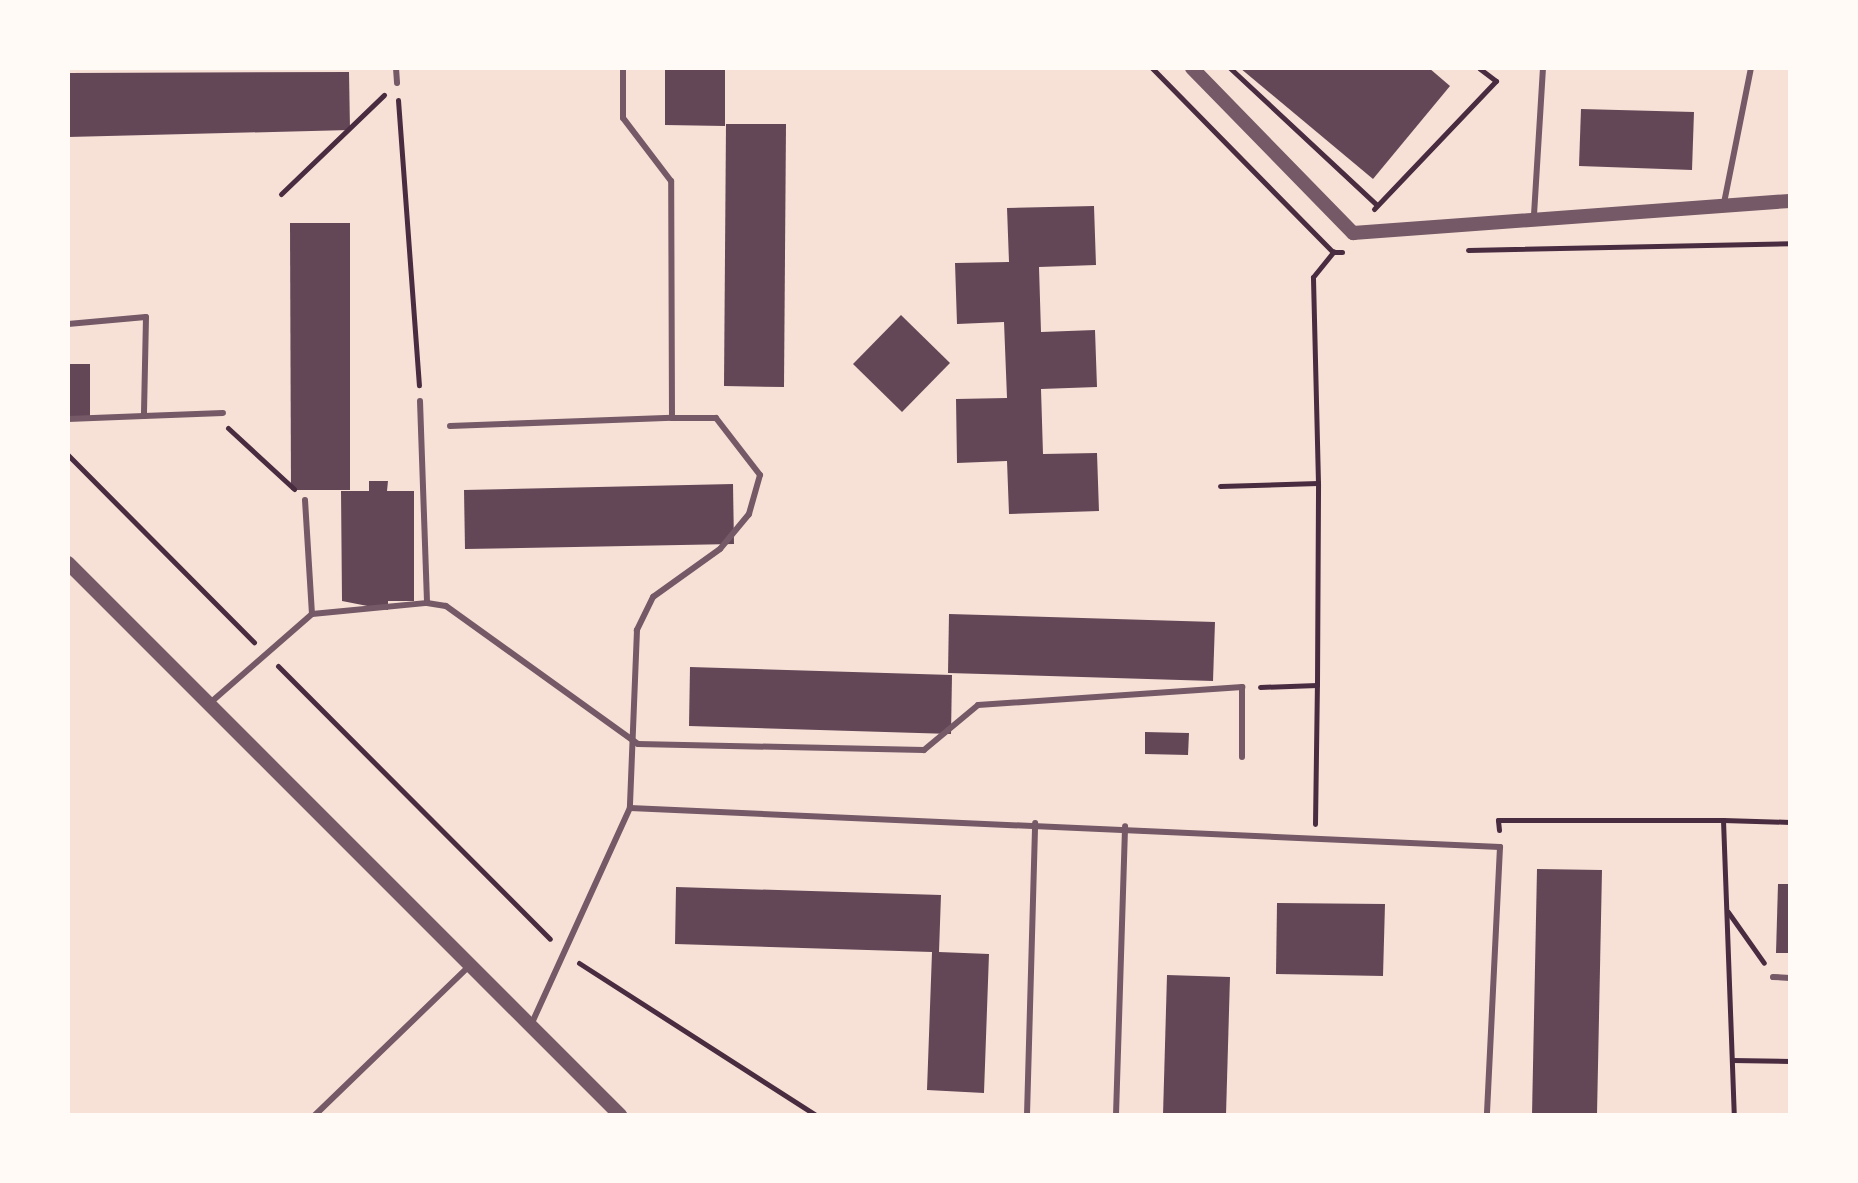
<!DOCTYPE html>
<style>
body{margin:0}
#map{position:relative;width:1858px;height:1183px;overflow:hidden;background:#f7e1d7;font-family:"Noto Serif",serif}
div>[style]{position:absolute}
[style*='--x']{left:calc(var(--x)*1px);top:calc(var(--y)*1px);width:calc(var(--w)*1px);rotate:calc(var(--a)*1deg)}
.building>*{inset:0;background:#644757}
.path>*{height:5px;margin:-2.5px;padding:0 2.5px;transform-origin:2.5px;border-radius:2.5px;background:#4a2c40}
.service>*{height:6px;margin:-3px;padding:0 3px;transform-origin:3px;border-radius:3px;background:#755966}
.tertiary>*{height:14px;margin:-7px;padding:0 7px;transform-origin:7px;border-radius:7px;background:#755966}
span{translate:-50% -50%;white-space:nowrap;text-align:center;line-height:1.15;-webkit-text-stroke:7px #fffaf5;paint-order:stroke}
.frame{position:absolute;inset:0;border:70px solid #fffaf5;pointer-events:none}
</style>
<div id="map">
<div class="building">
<i style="clip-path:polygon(665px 68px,725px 68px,725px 126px,665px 125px)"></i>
<i style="clip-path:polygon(1240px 68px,1429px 68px,1450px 86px,1373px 179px)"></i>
<i style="clip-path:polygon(349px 72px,350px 130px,68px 137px,68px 73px)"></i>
<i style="clip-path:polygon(1581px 109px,1694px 112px,1692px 170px,1579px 166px)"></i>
<i style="clip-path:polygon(726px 124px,786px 124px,784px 387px,724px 386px)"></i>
<i style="clip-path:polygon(1094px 206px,1096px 265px,1039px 267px,1041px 332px,1095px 330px,1097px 387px,1041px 389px,1043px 454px,1097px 453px,1099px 511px,1009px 514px,1007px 461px,957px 463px,956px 399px,1007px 398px,1004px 322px,957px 324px,955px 263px,1009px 262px,1007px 208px)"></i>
<i style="clip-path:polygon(290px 223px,350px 223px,350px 490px,291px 490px)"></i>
<i style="clip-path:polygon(901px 315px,950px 363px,902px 412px,853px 364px)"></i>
<i style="clip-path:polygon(68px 364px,90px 364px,90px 420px,68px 420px)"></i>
<i style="clip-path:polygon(369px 481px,388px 481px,387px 491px,414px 491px,414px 601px,388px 601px,388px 610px,342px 601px,341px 491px,369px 491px)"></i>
<i style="clip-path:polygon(733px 484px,734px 544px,465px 549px,464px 490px)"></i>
<i style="clip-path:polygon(949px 614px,1215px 622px,1213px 681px,948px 673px)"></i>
<i style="clip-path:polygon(690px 667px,952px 675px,951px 734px,689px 726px)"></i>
<i style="clip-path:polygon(1145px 732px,1189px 733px,1188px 755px,1145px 754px)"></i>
<i style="clip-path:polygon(1537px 869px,1602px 870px,1597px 1115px,1532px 1115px)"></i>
<i style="clip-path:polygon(1778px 884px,1790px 884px,1790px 953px,1776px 953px)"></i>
<i style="clip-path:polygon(676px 887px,941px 895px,939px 952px,989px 954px,984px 1093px,927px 1090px,932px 952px,675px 944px)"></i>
<i style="clip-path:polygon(1277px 903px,1385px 904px,1383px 976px,1276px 974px)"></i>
<i style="clip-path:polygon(1167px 975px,1230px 977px,1226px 1115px,1163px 1115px)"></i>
</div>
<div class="path">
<i style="--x:1152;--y:68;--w:258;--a:45.5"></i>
<i style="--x:1333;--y:252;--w:9;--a:0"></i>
<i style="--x:1230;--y:68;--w:201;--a:43"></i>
<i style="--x:398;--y:100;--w:286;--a:85.8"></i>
<i style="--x:281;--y:194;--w:143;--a:-43.9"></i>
<i style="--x:1374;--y:209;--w:177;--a:-46.4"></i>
<i style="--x:1496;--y:81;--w:21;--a:-143"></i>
<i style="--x:1468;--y:250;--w:322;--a:-1.2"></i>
<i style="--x:228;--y:428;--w:90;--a:42.7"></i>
<i style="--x:68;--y:455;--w:264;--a:45.2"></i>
<i style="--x:1220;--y:486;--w:98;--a:-1.8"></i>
<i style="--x:1318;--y:483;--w:206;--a:-91.4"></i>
<i style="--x:1313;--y:277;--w:33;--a:-51"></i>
<i style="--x:278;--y:666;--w:385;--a:45.1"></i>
<i style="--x:1260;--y:687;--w:57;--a:-2"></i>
<i style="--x:1317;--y:685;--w:202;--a:-89.7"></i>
<i style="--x:1723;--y:820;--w:67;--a:1.7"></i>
<i style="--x:1315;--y:824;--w:139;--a:-89.2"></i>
<i style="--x:1499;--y:830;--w:10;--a:-96"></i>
<i style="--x:1498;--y:820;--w:225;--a:0"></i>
<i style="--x:1723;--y:820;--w:295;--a:87.9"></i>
<i style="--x:1728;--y:912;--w:62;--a:54.8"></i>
<i style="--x:579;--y:963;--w:282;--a:32.7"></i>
<i style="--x:1732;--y:1060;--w:58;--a:1"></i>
</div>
<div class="service">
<i style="--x:396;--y:68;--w:15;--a:86"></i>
<i style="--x:1724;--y:203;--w:138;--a:-78.7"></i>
<i style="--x:1534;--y:215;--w:147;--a:-86.5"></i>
<i style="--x:68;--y:324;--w:78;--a:-5.1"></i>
<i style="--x:146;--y:317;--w:99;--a:91.2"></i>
<i style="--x:144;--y:416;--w:79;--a:-2.2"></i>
<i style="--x:420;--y:401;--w:202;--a:88"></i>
<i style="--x:672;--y:418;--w:44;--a:0"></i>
<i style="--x:716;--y:418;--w:72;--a:52.3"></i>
<i style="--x:760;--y:475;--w:41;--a:105.8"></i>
<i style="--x:749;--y:514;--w:45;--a:129.6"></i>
<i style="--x:720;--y:549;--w:82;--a:144.4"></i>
<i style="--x:653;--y:597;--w:37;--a:116"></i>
<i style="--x:637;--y:630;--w:178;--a:92.3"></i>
<i style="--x:630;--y:808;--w:871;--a:2.57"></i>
<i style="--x:1500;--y:847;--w:268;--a:92.8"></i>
<i style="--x:68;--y:419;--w:76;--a:-2.3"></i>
<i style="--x:450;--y:426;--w:222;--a:-2.1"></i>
<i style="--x:672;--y:418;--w:237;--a:-90.2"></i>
<i style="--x:671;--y:181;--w:79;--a:-127.3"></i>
<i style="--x:623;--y:118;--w:50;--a:-90"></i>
<i style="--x:305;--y:500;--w:114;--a:86.5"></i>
<i style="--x:210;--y:703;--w:135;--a:-41.1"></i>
<i style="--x:312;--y:614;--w:116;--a:-5.5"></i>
<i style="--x:427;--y:603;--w:19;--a:9"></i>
<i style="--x:446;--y:606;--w:236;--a:35.7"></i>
<i style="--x:638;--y:744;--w:286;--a:1.2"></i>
<i style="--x:924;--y:750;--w:70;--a:-39.8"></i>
<i style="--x:978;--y:705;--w:265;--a:-3.9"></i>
<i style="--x:1242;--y:687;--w:70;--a:90"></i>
<i style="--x:1773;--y:977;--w:17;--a:3"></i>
<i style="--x:531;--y:1025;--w:239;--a:-65.5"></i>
<i style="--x:315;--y:1115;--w:211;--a:-44"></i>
<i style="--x:1027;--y:1115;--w:292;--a:-88.4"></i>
<i style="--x:1116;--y:1115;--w:289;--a:-88.2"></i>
</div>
<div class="tertiary">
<i style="--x:1192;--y:68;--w:231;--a:45.7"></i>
<i style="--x:1353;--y:233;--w:438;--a:-4.2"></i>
<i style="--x:68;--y:563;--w:781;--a:45"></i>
</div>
<div class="frame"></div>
</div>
